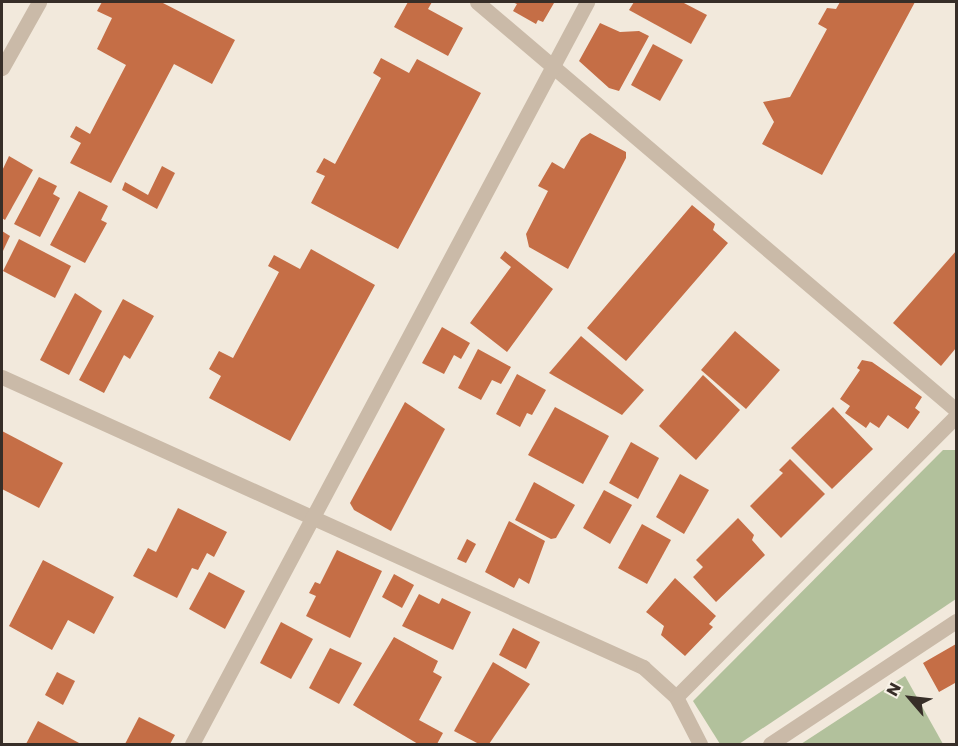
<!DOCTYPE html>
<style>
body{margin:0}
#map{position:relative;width:958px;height:746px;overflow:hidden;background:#f2e9dc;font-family:Poppins,sans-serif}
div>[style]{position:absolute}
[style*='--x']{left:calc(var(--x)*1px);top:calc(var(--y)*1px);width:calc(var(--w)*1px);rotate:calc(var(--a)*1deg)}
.green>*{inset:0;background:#b2c19c}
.building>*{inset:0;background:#c56e46}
.minor>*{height:15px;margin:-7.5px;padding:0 7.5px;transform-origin:7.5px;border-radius:7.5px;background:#cabaa8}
.tertiary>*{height:15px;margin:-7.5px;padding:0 7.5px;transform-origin:7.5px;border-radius:7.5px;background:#cabaa8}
span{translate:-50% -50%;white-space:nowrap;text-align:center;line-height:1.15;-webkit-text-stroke:6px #f9f3e8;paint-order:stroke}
.frame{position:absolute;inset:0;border:3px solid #372e28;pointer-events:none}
.north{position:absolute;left:880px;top:668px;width:60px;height:60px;-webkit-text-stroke:4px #f9f3e8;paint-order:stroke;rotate:298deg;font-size:16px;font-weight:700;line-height:24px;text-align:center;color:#372e28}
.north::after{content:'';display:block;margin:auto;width:21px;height:27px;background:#372e28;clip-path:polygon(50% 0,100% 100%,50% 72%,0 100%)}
</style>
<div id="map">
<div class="green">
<i style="clip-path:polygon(943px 450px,956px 450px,956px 599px,739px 744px,720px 744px,693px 701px)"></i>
<i style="clip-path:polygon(905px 676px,943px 744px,801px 744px)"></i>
</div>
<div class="building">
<i style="clip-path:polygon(102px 2px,161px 2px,235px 40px,212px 84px,174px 64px,111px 183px,70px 163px,81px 143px,70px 137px,76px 126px,90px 134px,126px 65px,97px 49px,112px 18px,97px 11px)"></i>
<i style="clip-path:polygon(408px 2px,432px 2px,428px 9px,463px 28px,448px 56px,394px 27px)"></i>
<i style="clip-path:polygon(512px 2px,553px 2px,554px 3px,543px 22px,538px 20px,536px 24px,513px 11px,517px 4px)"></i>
<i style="clip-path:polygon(634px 2px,682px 2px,707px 15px,691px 44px,629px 10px)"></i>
<i style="clip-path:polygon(840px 2px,915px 2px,822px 175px,762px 144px,774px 122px,763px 102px,790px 97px,827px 29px,818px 24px,827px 8px,836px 9px)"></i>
<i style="clip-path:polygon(600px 23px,620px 32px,639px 31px,649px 36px,619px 91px,609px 88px,579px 61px)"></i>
<i style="clip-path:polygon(653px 44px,683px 60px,660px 101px,631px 85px)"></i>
<i style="clip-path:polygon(381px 58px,409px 73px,417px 59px,481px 93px,398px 249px,311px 203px,325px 176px,316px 172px,324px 158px,335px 164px,381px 78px,373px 73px)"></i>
<i style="clip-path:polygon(590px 133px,626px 152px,626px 158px,568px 269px,529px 247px,526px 234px,548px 191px,538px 186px,552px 162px,564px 169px,581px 139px)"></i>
<i style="clip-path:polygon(9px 156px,33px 170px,5px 220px,2px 218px,2px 171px)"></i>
<i style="clip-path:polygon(162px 166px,175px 173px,157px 209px,122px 190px,125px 182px,148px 195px)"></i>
<i style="clip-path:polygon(39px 177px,57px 186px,53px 194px,60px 198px,40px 237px,14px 224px)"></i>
<i style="clip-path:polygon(79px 191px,108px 206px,101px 220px,107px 223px,85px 263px,50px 245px)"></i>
<i style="clip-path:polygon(692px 205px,715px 224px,713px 230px,728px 243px,626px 361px,587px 328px)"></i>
<i style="clip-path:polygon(2px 231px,10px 236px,2px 253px)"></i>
<i style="clip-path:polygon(19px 239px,71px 266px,55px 298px,3px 271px)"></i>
<i style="clip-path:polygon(311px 249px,375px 285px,290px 441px,209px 398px,221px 376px,209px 369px,219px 351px,233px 358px,279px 272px,268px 266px,274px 255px,300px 269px)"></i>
<i style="clip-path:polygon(505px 251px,553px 289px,507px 352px,470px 323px,511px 267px,500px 258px)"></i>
<i style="clip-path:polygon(956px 251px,956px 348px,941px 366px,893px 323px)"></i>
<i style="clip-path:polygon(75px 293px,102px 311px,69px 375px,40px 360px)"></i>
<i style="clip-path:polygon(123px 299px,154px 316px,130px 359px,124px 355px,104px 393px,79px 380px)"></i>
<i style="clip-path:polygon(442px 327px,470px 343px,461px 359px,454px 355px,444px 374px,422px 363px)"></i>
<i style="clip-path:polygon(735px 331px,780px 370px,746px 409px,701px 370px)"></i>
<i style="clip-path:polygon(581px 336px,644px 390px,622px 415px,549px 373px)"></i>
<i style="clip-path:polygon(478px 349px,511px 367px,501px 384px,492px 380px,481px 400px,458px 388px)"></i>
<i style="clip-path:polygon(862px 360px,872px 362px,922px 397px,915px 408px,920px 412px,908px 429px,888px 415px,879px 428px,870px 422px,866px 428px,845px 413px,850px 406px,840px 399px,860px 370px,857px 368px)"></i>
<i style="clip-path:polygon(517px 374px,546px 390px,532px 415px,527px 413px,520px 427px,496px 414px)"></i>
<i style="clip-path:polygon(703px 375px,740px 410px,696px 460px,659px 426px)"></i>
<i style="clip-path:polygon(405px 402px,445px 429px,391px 531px,354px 510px,350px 503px)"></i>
<i style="clip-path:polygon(555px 407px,609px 436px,583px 484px,528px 455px)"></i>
<i style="clip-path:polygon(833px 407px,873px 449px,832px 489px,791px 448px)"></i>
<i style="clip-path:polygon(2px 431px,63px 463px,39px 508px,2px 489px)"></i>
<i style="clip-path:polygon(631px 442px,659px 458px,638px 499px,609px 483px)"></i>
<i style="clip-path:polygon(790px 459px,825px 494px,781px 538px,750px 506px,783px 473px,779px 470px)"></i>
<i style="clip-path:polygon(680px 474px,709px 490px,684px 534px,656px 517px)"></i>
<i style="clip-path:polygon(534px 482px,575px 505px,556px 538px,551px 539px,515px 520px)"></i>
<i style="clip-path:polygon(604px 490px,632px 505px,610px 544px,583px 528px)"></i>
<i style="clip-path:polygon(178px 508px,227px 532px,214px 557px,207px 553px,198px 570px,192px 568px,177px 598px,133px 576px,148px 548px,156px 552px)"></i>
<i style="clip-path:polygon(738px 518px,754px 535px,752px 540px,765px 555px,716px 602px,693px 577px,703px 567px,696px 560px)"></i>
<i style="clip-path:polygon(509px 521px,545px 541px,529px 584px,519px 578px,514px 588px,485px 572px)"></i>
<i style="clip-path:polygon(642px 524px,671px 540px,647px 584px,618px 568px)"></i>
<i style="clip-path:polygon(467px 539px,476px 544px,466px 563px,457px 559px)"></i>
<i style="clip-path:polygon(337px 550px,382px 571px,350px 638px,306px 616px,316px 596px,309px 593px,315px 582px,320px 584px)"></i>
<i style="clip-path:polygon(43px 560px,114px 597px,94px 634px,68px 620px,52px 650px,9px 626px)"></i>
<i style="clip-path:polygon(209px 572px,245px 591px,225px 629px,189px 609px)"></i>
<i style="clip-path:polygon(394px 574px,414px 585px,402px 608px,382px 597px)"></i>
<i style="clip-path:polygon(675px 578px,716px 616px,709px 624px,713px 627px,685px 656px,661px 635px,664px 626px,646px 612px)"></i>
<i style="clip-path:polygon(419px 594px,439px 604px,442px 598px,471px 612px,453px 650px,402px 626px)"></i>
<i style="clip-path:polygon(281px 622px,313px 639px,291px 679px,260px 663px)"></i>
<i style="clip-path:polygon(513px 628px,540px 642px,526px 669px,499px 655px)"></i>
<i style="clip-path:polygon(394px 637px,438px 661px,433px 672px,442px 677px,419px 720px,443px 733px,437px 744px,418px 744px,353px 705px)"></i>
<i style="clip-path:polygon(956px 644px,956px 687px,955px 683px,939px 692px,923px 663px)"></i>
<i style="clip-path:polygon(330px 648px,362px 663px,339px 704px,309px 688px)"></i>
<i style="clip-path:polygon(493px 662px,530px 684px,489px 744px,479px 744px,454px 731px)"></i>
<i style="clip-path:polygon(57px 672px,75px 681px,63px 705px,45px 695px)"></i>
<i style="clip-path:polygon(139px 717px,175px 735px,170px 744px,125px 744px)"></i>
<i style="clip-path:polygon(38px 721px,81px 744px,26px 744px)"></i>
</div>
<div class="minor">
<i style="--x:477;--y:2;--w:629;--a:40.42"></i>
<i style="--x:2;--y:377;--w:704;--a:24.34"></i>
<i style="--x:643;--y:667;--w:45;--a:42.3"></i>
<i style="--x:676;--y:697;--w:53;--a:62.9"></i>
<i style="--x:676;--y:697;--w:397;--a:-45.1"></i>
<i style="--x:192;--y:744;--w:841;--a:-61.97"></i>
<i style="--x:770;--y:744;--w:223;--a:-33.5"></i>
</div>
<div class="tertiary">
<i style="--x:2;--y:68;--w:76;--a:-60.7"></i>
</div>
<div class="frame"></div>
<div class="north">N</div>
</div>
